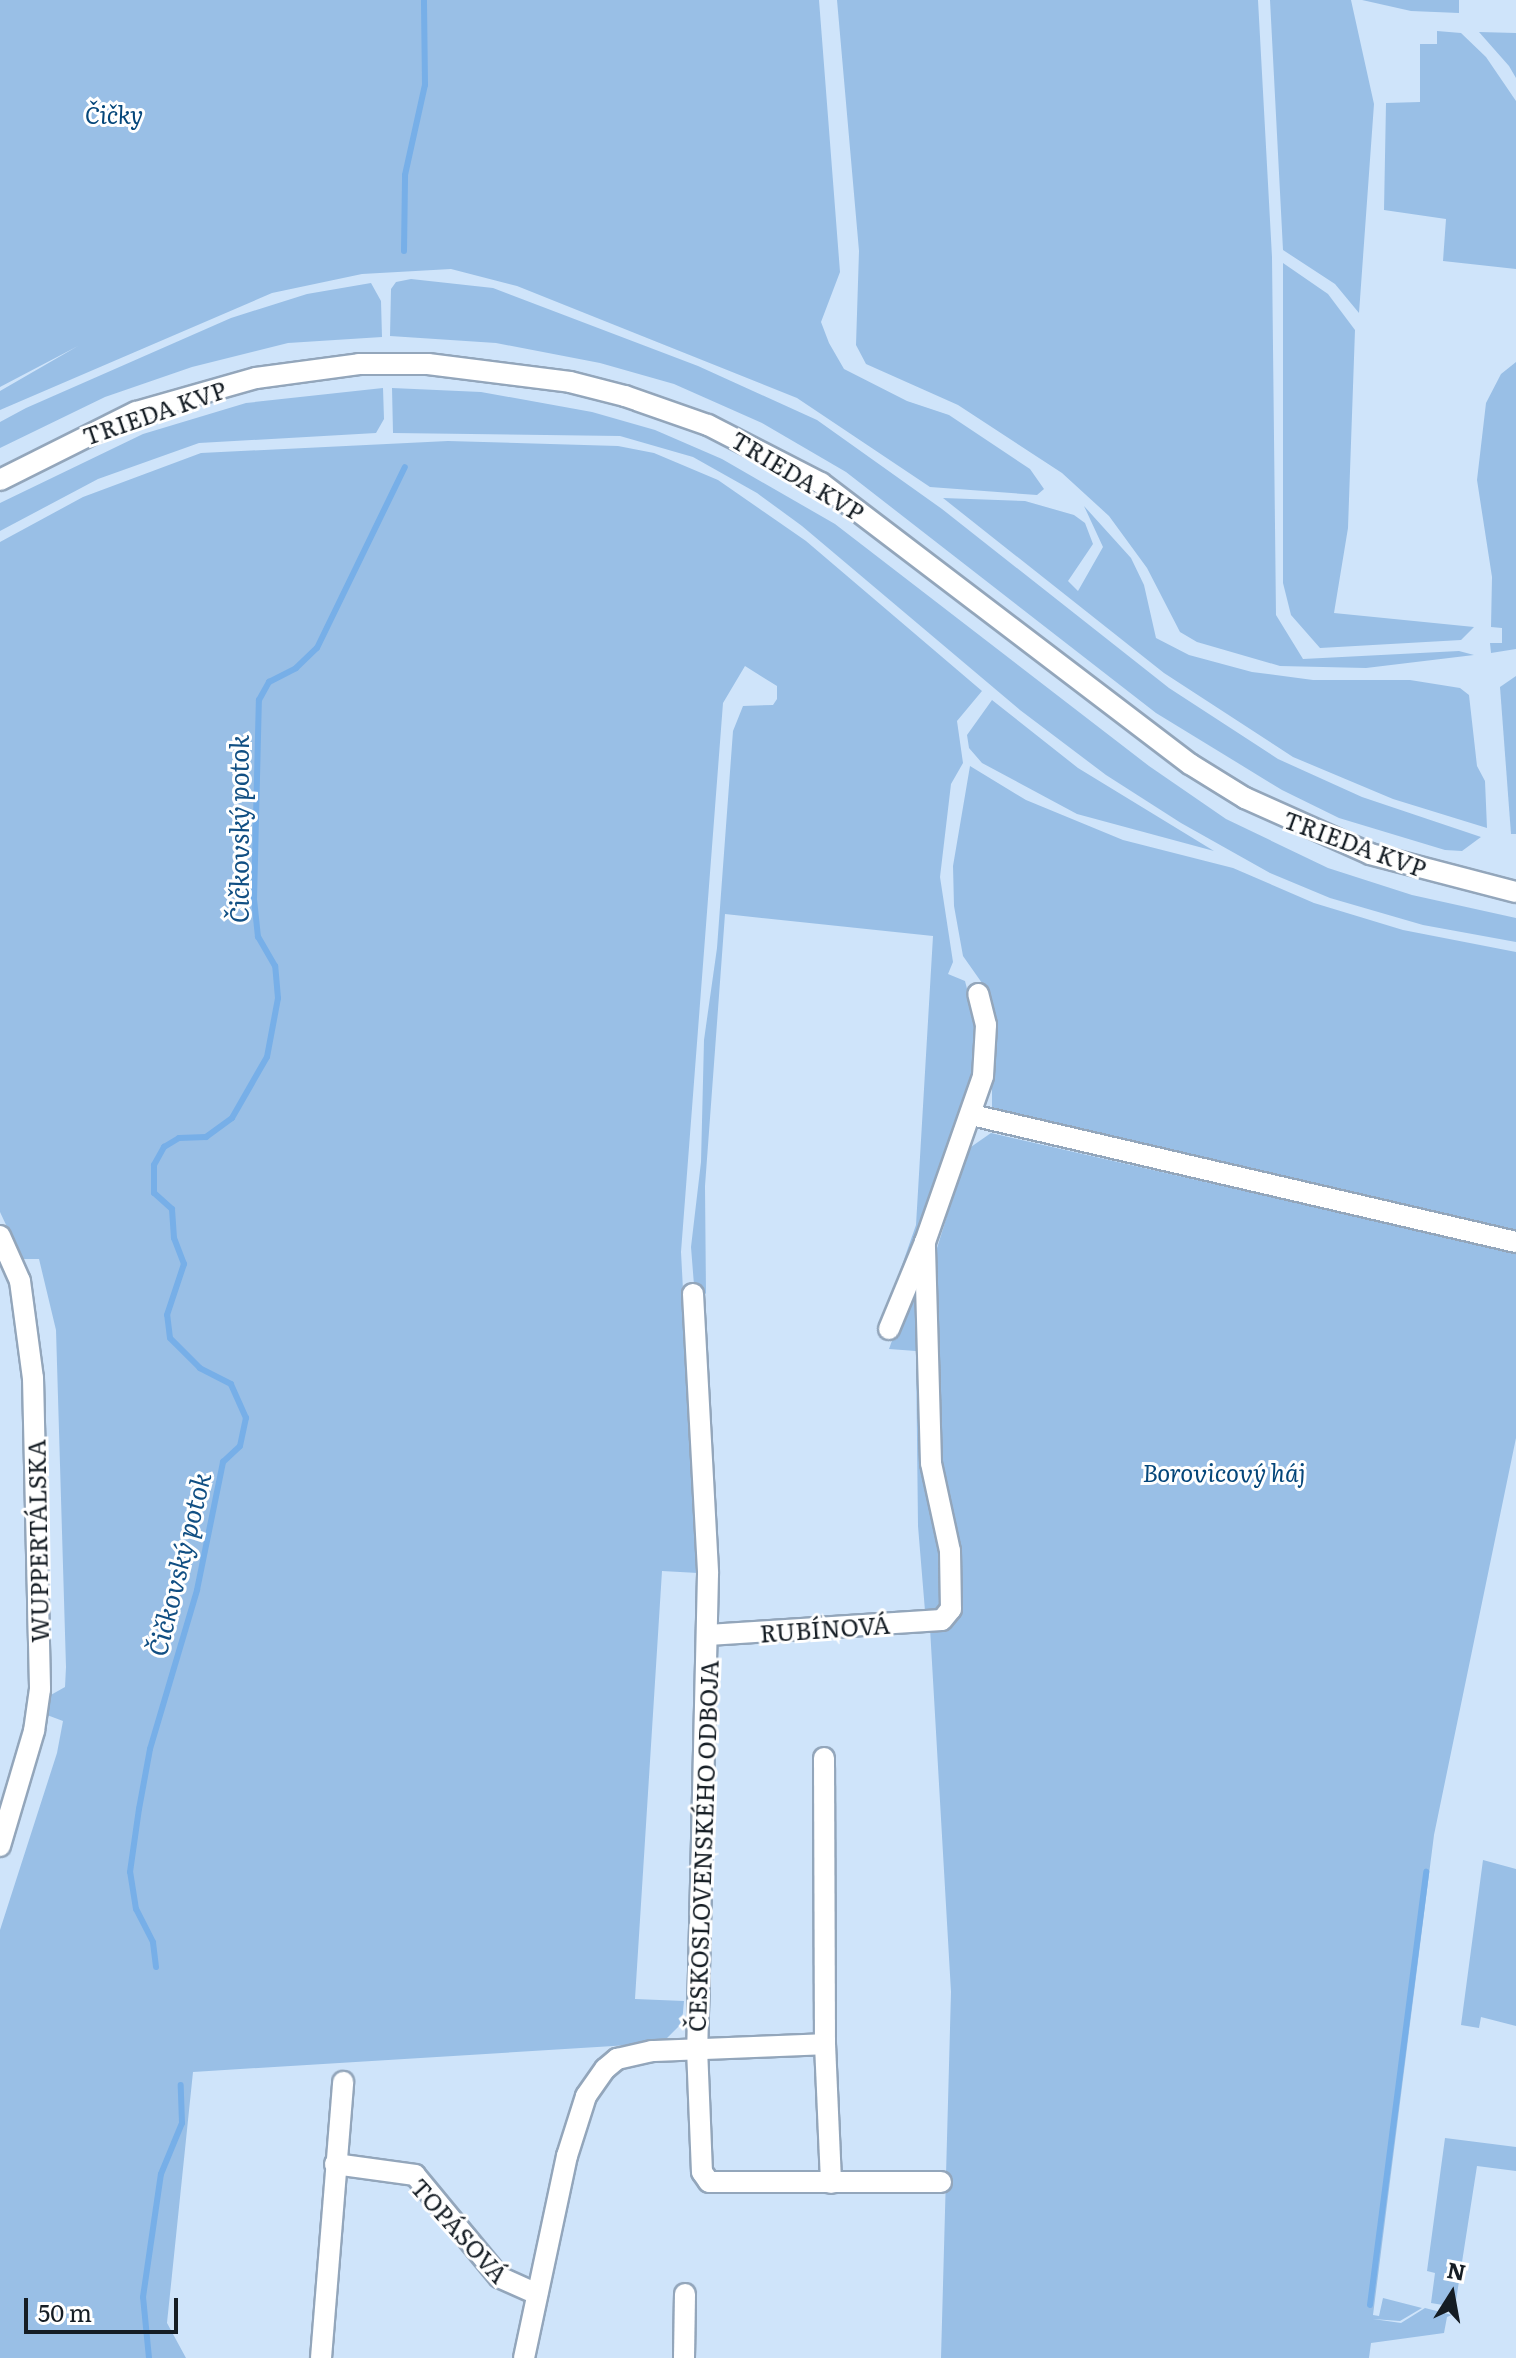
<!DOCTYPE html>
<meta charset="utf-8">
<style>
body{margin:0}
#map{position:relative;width:1516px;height:2358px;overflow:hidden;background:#cfe4fa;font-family:Literata,serif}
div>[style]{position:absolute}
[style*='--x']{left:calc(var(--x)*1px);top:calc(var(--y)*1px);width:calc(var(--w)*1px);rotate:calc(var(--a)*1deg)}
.green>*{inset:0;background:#99bfe6}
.stream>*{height:6px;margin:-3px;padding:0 3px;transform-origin:3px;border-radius:3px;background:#77afe8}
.roads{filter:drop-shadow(2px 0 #93a6bb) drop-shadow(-2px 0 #93a6bb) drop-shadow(0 2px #93a6bb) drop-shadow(0 -2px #93a6bb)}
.minor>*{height:20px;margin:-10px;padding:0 10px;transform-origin:10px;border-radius:10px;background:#fff}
span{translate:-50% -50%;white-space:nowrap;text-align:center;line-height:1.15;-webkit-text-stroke:6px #fff;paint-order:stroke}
.park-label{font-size:24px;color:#04467a;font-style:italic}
.street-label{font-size:24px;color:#151d24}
.water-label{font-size:26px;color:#114f83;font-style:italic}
.north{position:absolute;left:1412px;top:2254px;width:80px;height:80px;-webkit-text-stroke:6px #fff;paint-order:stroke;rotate:11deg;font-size:22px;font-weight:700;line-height:32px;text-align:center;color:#151d24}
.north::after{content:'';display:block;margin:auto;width:28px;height:36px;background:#151d24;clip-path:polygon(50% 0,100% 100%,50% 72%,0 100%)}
.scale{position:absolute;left:24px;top:2298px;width:154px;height:36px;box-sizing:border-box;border:4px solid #151d24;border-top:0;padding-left:10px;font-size:24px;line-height:28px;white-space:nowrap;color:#151d24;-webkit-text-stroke:6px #fff;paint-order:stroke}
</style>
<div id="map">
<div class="green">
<i style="clip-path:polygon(0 0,819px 0,840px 272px,821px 322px,829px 343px,844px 369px,907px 401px,949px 415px,1030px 469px,1044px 489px,1037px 495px,930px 487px,797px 398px,517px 286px,451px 269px,362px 274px,272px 293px,0 410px,0 391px,78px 346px,0 387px)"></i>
<i style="clip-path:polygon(837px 0,1258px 0,1272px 257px,1276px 615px,1303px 659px,1459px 651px,1474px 655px,1366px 668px,1280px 666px,1197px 642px,1180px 632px,1147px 568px,1109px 516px,1062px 473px,958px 405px,866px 364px,856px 345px,859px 251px)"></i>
<i style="clip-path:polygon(1270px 0,1351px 0,1374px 104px,1359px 313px,1335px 284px,1283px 250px)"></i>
<i style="clip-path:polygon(1362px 0,1459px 0,1459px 13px,1411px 11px)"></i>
<i style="clip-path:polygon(1437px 31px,1461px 33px,1486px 57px,1516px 101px,1516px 269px,1443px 261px,1446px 219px,1384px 210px,1386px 103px,1420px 102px,1420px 44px,1437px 44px)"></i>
<i style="clip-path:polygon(1479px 32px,1516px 33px,1516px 78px,1509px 66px)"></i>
<i style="clip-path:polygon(1283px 263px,1328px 294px,1355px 330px,1348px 528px,1334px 613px,1474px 627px,1461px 640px,1320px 648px,1291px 615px,1283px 583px)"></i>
<i style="clip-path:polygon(411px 279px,493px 288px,698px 366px,817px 420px,942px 509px,1169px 688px,1278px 759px,1362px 797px,1481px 837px,1462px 851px,1445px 850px,1339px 818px,1282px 790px,1156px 713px,846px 472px,762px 423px,674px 384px,600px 363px,496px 343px,390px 336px,391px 289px,396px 282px)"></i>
<i style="clip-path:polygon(371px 283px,381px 301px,382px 337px,288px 343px,192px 367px,105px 397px,0 448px,0 422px,26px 408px,231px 318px,307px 294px)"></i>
<i style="clip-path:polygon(1516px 362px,1516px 649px,1491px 653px,1490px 643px,1502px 643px,1502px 628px,1491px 627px,1492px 577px,1477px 480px,1486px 403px,1501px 374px)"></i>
<i style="clip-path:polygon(383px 388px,384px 419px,376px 433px,199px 443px,98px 479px,0 531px,0 503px,143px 434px,246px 403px)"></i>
<i style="clip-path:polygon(392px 388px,481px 392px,592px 412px,655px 430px,722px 459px,835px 524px,1149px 766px,1226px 819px,1328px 868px,1412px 895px,1516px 918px,1516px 942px,1423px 925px,1330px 898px,1270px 873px,1181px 823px,1106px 775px,1020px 710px,802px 526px,757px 493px,693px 457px,620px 436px,393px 433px)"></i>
<i style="clip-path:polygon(448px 441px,618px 446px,654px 453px,718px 480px,806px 541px,982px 691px,957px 721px,963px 763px,951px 784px,940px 877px,953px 962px,948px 974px,965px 981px,979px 1035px,973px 1085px,880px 1328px,916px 1225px,933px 936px,725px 914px,705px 1186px,706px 1294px,694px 1285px,691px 1247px,701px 1162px,704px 1040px,717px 948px,733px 731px,743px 706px,773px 705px,777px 699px,777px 686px,745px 666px,723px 703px,681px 1252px,698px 1573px,662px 1571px,635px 1999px,684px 2001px,682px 2023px,662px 2043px,193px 2072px,167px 2323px,186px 2358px,0 2358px,0 1930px,57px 1753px,63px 1721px,47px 1715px,49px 1696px,65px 1687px,66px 1667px,56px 1330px,39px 1259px,22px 1259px,0 1212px,0 542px,83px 497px,201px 453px)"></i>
<i style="clip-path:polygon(943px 498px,1025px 501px,1074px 515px,1085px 523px,1093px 544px,1068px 581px,1078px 591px,1103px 547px,1084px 506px,1131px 558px,1144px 585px,1156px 638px,1189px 655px,1252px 672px,1313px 680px,1410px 680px,1460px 688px,1469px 695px,1477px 766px,1485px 781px,1487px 828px,1393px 799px,1293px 757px,1164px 673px)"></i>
<i style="clip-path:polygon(1516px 676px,1516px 834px,1511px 834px,1500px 687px)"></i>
<i style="clip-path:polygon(992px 700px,1078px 768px,1214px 851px,1077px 814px,982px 763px,969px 748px,967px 735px)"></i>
<i style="clip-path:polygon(970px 766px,1026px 800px,1123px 840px,1233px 868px,1314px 903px,1403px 930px,1516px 952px,1516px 1233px,1003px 1115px,992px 1108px,992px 1011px,989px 993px,963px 956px,954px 906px,953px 866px)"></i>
<i style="clip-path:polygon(991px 1133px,1516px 1253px,1516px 1438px,1434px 1835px,1373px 2315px,1379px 2316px,1383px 2298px,1422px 2308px,1400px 2321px,1373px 2319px,1401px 2323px,1425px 2308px,1452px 2315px,1447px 2317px,1444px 2333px,1371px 2343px,1369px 2358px,941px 2358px,951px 1992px,930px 1628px,947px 1624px,938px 1469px,937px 1248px,968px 1149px)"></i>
<i style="clip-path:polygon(917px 1271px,946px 1560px,942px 1611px,925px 1611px,918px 1526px,916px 1351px,889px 1349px)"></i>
<i style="clip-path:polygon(1483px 1860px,1516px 1869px,1516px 2026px,1481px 2017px,1479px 2028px,1461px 2025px)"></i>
<i style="clip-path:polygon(1445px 2138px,1516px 2147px,1516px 2171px,1477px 2166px,1455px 2307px,1431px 2303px,1435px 2273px,1427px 2271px)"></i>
</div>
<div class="stream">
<i style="--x:404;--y:251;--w:76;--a:-89.2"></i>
<i style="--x:405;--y:175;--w:92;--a:-77.5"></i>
<i style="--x:425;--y:85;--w:85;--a:-90.7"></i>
<i style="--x:156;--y:1967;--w:25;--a:-97"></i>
<i style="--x:153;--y:1942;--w:37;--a:-117"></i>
<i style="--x:136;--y:1909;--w:37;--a:-99"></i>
<i style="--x:130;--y:1872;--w:64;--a:-81.9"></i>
<i style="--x:139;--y:1809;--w:61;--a:-79.6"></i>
<i style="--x:150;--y:1749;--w:166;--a:-73.5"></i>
<i style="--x:197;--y:1590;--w:131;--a:-78.5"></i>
<i style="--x:223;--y:1462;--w:23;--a:-43"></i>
<i style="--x:240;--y:1446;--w:29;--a:-78"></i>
<i style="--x:246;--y:1418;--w:37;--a:-114"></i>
<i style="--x:231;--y:1384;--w:35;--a:-153"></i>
<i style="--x:200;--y:1368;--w:42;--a:-135"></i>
<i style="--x:170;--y:1338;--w:23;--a:-97"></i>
<i style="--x:167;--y:1315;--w:54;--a:-71.6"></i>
<i style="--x:184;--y:1264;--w:28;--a:-111"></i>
<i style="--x:174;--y:1238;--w:29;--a:-94"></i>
<i style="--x:172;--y:1209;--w:24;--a:-138"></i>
<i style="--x:154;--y:1193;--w:28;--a:-90"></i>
<i style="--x:154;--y:1165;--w:21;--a:-61"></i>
<i style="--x:164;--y:1147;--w:17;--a:-31"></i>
<i style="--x:179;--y:1138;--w:27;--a:-2"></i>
<i style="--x:206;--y:1137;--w:32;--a:-36"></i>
<i style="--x:232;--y:1118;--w:70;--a:-60.2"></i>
<i style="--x:267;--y:1057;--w:60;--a:-79.4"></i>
<i style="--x:278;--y:998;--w:32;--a:-95"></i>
<i style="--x:275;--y:966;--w:34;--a:-120"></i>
<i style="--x:258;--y:937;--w:37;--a:-96"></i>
<i style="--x:254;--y:900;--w:200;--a:-88.6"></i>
<i style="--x:259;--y:700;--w:21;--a:-61"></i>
<i style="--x:269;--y:682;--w:30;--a:-27"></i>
<i style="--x:296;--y:668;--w:29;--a:-44"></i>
<i style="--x:317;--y:648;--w:201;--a:-64.1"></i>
<i style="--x:1370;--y:2305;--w:437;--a:-82.6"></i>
<i style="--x:149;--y:2358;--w:61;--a:-95.6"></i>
<i style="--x:143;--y:2297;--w:124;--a:-81.7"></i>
<i style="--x:161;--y:2174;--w:55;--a:-67.6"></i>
<i style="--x:182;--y:2123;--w:38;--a:-92"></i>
</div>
<div class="roads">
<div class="minor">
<i style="--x:0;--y:480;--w:152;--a:-26.6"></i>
<i style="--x:136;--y:412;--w:125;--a:-15.8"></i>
<i style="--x:256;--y:378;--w:104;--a:-7.7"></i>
<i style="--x:359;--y:364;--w:69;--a:0"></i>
<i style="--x:428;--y:364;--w:143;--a:7.2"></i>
<i style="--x:570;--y:382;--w:57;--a:14.3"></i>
<i style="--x:625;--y:396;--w:88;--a:19.3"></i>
<i style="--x:708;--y:425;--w:127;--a:27.2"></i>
<i style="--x:821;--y:483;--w:464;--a:37.3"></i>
<i style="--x:1190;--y:764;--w:65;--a:31.7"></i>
<i style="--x:1245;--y:798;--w:137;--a:24.1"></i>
<i style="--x:1370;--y:854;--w:151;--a:14.6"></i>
<i style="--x:972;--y:1115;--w:559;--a:13.14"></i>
<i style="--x:0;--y:1236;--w:49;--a:66"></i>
<i style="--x:20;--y:1281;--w:98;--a:82.4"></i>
<i style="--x:33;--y:1378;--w:311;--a:88.7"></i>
<i style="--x:40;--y:1689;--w:42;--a:98.1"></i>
<i style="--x:34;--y:1731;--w:120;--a:106.5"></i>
<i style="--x:693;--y:1294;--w:280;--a:86.9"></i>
<i style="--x:708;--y:1574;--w:474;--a:91.3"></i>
<i style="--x:697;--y:2048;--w:124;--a:87.7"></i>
<i style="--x:702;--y:2172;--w:12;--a:55"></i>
<i style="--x:709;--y:2182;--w:232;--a:0"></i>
<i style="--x:889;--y:1329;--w:94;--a:-67.5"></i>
<i style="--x:708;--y:1635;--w:234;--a:-3.7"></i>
<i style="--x:942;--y:1620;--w:14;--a:-51"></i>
<i style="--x:951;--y:1609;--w:58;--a:-91"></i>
<i style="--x:950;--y:1551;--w:90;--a:-102.2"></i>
<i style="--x:931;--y:1463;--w:221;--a:-91.6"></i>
<i style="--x:925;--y:1242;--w:176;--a:-70.7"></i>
<i style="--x:983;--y:1076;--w:51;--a:-86.6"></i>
<i style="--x:986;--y:1025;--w:32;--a:-104"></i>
<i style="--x:825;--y:2044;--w:139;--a:87.5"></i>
<i style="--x:335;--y:2164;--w:81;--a:7.8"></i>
<i style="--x:415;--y:2175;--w:132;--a:50.5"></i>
<i style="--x:499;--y:2277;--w:42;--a:24.1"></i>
<i style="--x:321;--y:2358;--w:277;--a:-85.4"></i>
<i style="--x:524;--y:2358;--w:207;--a:-78"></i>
<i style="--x:567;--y:2156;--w:63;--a:-72.4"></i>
<i style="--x:586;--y:2096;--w:33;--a:-55"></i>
<i style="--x:605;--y:2069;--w:16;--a:-40"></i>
<i style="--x:617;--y:2059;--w:36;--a:-13"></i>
<i style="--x:652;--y:2051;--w:173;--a:-2.3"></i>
<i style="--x:825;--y:2044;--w:286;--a:-90.2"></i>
<i style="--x:684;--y:2358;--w:64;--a:-89.1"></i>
</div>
</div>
<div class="park-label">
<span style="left:114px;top:114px">Čičky</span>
<span style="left:1224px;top:1472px">Borovicový háj</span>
</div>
<div class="street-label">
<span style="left:154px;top:412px;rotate:-19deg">TRIEDA KVP</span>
<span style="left:798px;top:475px;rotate:31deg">TRIEDA KVP</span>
<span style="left:1355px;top:843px;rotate:20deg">TRIEDA KVP</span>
<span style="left:37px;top:1541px;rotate:-91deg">WUPPERTÁLSKA</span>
<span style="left:825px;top:1628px;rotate:-4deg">RUBÍNOVÁ</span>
<span style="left:702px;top:1846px;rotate:-88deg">ČESKOSLOVENSKÉHO ODBOJA</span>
<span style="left:460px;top:2230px;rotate:48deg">TOPÁSOVÁ</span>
</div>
<div class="water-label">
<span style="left:238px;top:829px;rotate:-90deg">Čičkovský potok</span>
<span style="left:178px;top:1564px;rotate:-76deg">Čičkovský potok</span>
</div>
<div class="north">N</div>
<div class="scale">50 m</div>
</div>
